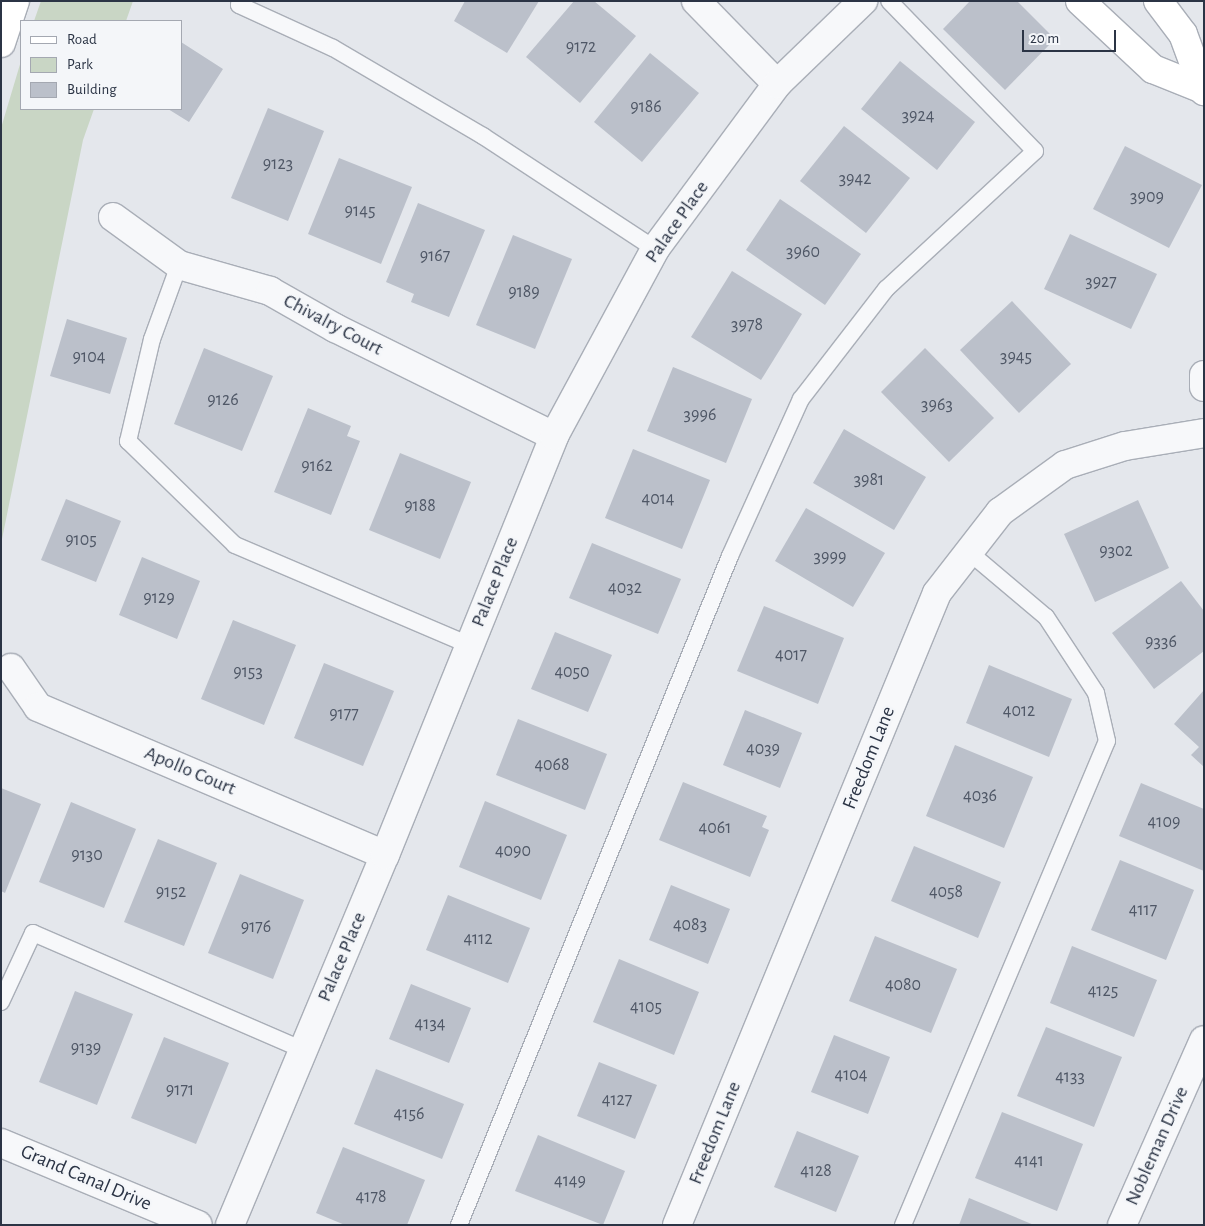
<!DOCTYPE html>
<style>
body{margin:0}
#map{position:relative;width:1205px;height:1226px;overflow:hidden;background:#e4e7ec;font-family:"Alegreya Sans",sans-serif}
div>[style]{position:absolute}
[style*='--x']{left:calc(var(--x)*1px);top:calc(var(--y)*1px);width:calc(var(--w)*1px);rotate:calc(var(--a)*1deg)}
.green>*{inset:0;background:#c9d6c5}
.building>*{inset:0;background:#bbc0ca}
.roads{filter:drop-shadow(1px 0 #a9aeb7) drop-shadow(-1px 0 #a9aeb7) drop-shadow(0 1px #a9aeb7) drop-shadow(0 -1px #a9aeb7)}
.lane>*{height:16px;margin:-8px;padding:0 8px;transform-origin:8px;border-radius:8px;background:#f7f8fa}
.street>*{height:28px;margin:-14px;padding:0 14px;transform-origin:14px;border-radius:14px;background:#f7f8fa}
.secondary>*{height:28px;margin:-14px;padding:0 14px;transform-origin:14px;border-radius:14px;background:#fff}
span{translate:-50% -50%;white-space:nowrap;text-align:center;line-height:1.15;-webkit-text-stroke:4.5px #f4f6f9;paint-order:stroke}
.number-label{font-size:18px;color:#4f5766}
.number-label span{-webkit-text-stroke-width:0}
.street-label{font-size:20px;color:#2b3445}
.frame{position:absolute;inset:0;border:2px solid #2b3445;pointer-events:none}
.legend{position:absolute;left:20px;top:20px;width:162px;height:90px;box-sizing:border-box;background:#f4f6f9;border:1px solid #a4a8b1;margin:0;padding:6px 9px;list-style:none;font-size:15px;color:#2b3445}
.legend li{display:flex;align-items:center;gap:10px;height:25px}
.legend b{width:25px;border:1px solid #a4a8b1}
.scale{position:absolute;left:1022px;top:30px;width:94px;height:22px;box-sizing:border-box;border:2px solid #2b3445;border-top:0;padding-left:6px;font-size:15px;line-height:18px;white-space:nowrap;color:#2b3445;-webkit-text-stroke:4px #f4f6f9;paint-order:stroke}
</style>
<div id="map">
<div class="green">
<i style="clip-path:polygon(41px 1px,133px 1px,126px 21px,34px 21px)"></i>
<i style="clip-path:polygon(21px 61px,21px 109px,94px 109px,83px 140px,1px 544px,1px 128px)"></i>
</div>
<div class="building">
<i style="clip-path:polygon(465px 1px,539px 1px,507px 53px,454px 21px)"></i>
<i style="clip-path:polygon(574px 1px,594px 1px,636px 36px,580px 103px,526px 57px)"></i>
<i style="clip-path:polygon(970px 1px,1017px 1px,1055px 39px,1005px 90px,943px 29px)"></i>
<i style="clip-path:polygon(181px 42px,223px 69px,189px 122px,168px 109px,181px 109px)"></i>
<i style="clip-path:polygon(650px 53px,699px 93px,642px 162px,594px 122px)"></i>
<i style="clip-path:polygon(900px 61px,975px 122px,937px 170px,861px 109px)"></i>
<i style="clip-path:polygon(268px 108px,324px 131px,288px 221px,231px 198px)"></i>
<i style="clip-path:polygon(844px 126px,910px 178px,866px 233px,800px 181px)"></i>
<i style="clip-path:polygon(1125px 146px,1202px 185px,1169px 248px,1093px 209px)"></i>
<i style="clip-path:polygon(339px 158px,412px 187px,381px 264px,308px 234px)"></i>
<i style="clip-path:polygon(780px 199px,861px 254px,825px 305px,746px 250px)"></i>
<i style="clip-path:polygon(418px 203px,485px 230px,449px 317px,411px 302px,414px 294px,386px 282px)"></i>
<i style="clip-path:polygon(1070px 234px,1157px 274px,1131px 329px,1044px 289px)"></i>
<i style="clip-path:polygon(513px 235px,572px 259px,535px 349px,476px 325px)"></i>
<i style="clip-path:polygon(732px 271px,802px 314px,761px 380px,691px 337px)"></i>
<i style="clip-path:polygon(1012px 301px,1071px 364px,1019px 413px,960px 350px)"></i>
<i style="clip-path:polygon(67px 319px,127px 338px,110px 394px,50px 376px)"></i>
<i style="clip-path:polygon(204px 348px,273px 376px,242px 451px,174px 424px)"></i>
<i style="clip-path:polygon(925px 348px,994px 418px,949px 462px,881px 392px)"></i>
<i style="clip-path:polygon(673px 367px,752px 399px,726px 463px,647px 431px)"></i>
<i style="clip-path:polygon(308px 408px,351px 426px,347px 436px,360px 441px,331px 515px,274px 492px)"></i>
<i style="clip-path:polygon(844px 429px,926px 477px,894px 530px,813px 483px)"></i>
<i style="clip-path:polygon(633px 449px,710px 480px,682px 549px,605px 518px)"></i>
<i style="clip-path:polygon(400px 453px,471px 482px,440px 559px,369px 530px)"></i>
<i style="clip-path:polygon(66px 499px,121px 521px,96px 582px,41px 560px)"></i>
<i style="clip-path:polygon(1138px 500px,1169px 568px,1095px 602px,1064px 534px)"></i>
<i style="clip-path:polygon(806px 508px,885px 553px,853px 607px,775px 561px)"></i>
<i style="clip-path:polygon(592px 543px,681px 579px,658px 634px,569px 598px)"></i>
<i style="clip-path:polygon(142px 557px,200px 581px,177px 639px,119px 615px)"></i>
<i style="clip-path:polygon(1181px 581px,1204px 611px,1204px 651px,1154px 689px,1112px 633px)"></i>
<i style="clip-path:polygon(764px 606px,844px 638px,818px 704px,737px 671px)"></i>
<i style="clip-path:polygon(233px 620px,296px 645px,264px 725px,201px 699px)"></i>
<i style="clip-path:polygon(555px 632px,612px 655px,588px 712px,531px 689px)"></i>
<i style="clip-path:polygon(324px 663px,394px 691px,363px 766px,294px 738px)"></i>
<i style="clip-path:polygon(989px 665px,1072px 699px,1049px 757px,966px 723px)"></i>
<i style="clip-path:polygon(1204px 690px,1204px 767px,1191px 755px,1199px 747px,1174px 724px)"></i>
<i style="clip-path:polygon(745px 710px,802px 733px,780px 788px,723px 765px)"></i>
<i style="clip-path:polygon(518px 719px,607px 754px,585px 810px,496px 775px)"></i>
<i style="clip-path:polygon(955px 745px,1033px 777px,1004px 848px,926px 816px)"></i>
<i style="clip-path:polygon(683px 782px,767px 816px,762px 827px,769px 830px,750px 877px,659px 840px)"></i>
<i style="clip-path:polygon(1141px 783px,1204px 809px,1204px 871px,1119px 836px)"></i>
<i style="clip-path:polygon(1px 788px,41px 804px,5px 893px,1px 891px)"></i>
<i style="clip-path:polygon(485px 801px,567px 835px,541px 900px,459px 867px)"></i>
<i style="clip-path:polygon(71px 802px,136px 829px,104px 908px,39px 882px)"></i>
<i style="clip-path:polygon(158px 839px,217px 863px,184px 946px,124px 922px)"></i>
<i style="clip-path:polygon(914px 846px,1001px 882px,978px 938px,891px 901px)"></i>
<i style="clip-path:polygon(1120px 860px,1194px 890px,1166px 960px,1091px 930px)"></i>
<i style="clip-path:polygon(240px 874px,304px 900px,273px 979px,208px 953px)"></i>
<i style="clip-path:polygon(671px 885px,730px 909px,708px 964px,649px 940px)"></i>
<i style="clip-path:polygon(448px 895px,530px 928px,508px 983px,426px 950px)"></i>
<i style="clip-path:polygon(875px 936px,957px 969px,931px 1033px,849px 1001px)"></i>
<i style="clip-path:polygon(1072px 946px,1157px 980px,1134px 1037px,1050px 1003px)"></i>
<i style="clip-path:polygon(619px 959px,699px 992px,674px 1055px,593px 1022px)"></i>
<i style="clip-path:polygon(411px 984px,471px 1008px,449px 1063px,389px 1039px)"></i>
<i style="clip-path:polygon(75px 991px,133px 1014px,97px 1105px,39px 1082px)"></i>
<i style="clip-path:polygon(1046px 1027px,1122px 1057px,1094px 1127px,1017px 1096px)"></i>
<i style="clip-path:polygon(834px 1035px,890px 1057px,868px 1114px,811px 1092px)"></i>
<i style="clip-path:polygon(164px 1037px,229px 1063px,196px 1144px,131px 1118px)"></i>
<i style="clip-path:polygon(599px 1062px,657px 1085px,635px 1139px,577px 1116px)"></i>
<i style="clip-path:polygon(376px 1069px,464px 1104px,442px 1159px,354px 1124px)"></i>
<i style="clip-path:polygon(1002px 1112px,1083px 1144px,1057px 1211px,975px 1178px)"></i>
<i style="clip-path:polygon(797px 1131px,859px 1156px,836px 1212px,774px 1187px)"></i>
<i style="clip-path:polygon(538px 1135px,625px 1171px,603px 1225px,515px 1191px)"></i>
<i style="clip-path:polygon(343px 1147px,425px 1180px,407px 1225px,345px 1225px,316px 1213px)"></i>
<i style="clip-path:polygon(969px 1198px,1034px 1225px,959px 1225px)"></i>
</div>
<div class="roads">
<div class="lane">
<i style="--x:240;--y:1;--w:4;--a:104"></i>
<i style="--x:239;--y:5;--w:103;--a:24.6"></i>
<i style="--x:333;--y:48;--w:174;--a:30.4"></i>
<i style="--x:483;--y:136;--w:206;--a:33.3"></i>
<i style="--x:179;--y:265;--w:79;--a:110"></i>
<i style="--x:152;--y:339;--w:105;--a:103.2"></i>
<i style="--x:128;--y:441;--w:149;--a:44.2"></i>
<i style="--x:235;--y:545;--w:254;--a:23.1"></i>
<i style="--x:1;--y:1002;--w:76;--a:-65.1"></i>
<i style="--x:33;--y:933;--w:294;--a:23.4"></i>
<i style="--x:459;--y:1225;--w:722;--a:-67.95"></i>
<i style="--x:730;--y:556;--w:172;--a:-65.7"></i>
<i style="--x:801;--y:399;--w:139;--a:-52.3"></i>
<i style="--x:886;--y:289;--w:203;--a:-42.8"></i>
<i style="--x:1035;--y:151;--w:209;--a:-134.2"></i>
<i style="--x:903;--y:1225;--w:525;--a:-67.15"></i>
<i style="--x:1107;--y:741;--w:49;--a:-102.9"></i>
<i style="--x:1096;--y:693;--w:91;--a:-123.3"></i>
<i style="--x:1046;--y:617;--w:101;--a:-139.8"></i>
</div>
<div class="street">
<i style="--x:696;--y:1;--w:116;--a:45.7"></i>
<i style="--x:113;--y:217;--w:82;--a:36"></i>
<i style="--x:179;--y:265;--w:95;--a:15.9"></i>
<i style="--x:270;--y:291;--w:75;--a:29.6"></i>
<i style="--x:335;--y:328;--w:244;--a:26.3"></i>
<i style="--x:1204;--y:375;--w:12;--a:90"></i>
<i style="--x:11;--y:668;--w:47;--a:55.3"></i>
<i style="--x:38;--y:707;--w:377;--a:23.1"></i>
<i style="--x:1;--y:1143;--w:213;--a:22.6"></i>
<i style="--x:230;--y:1225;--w:401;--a:-67.3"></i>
<i style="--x:385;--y:855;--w:452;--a:-68"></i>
<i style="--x:554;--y:436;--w:213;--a:-61.6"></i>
<i style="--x:655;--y:249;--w:205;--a:-53.5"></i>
<i style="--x:777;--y:84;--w:120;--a:-44"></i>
<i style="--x:677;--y:1225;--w:683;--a:-67.64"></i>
<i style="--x:937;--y:593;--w:103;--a:-52.1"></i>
<i style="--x:1000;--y:512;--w:80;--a:-35.9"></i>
<i style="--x:1065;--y:465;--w:63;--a:-17.6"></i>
<i style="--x:1125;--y:446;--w:80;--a:-9.3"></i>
<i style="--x:1122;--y:1225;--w:202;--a:-66.1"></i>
</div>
<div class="secondary">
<i style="--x:1080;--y:1;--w:100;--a:43"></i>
<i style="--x:1153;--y:69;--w:51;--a:22"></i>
<i style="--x:1158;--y:1;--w:41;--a:52.9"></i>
<i style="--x:1183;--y:34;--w:61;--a:69.8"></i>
<i style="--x:1;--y:43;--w:44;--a:-71.6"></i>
</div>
</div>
<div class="number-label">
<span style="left:581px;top:47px">9172</span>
<span style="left:646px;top:107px">9186</span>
<span style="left:918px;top:116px">3924</span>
<span style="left:278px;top:164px">9123</span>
<span style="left:855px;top:179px">3942</span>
<span style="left:1147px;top:197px">3909</span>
<span style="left:360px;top:211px">9145</span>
<span style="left:803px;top:252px">3960</span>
<span style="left:435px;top:256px">9167</span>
<span style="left:1101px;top:282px">3927</span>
<span style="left:524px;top:292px">9189</span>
<span style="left:747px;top:325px">3978</span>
<span style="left:89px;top:357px">9104</span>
<span style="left:1016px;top:357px">3945</span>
<span style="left:223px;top:400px">9126</span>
<span style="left:937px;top:405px">3963</span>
<span style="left:700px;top:415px">3996</span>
<span style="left:317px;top:466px">9162</span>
<span style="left:869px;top:480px">3981</span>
<span style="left:658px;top:499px">4014</span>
<span style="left:420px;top:506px">9188</span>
<span style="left:81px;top:540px">9105</span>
<span style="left:1116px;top:551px">9302</span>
<span style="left:830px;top:557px">3999</span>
<span style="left:625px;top:588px">4032</span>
<span style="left:159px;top:598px">9129</span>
<span style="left:1161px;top:642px">9336</span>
<span style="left:791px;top:655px">4017</span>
<span style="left:248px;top:672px">9153</span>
<span style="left:572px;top:672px">4050</span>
<span style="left:1019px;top:711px">4012</span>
<span style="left:344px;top:714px">9177</span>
<span style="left:763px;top:749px">4039</span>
<span style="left:552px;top:765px">4068</span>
<span style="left:980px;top:796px">4036</span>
<span style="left:1164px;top:822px">4109</span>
<span style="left:715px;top:828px">4061</span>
<span style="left:513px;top:851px">4090</span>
<span style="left:87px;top:855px">9130</span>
<span style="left:171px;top:892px">9152</span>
<span style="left:946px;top:892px">4058</span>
<span style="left:1143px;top:910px">4117</span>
<span style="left:690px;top:925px">4083</span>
<span style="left:256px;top:927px">9176</span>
<span style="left:478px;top:939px">4112</span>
<span style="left:903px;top:985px">4080</span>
<span style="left:1103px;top:991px">4125</span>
<span style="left:646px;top:1007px">4105</span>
<span style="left:430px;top:1024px">4134</span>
<span style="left:86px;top:1048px">9139</span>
<span style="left:851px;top:1075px">4104</span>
<span style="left:1070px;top:1077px">4133</span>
<span style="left:180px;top:1090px">9171</span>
<span style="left:617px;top:1100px">4127</span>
<span style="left:409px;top:1114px">4156</span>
<span style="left:1029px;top:1161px">4141</span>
<span style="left:816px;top:1171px">4128</span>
<span style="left:570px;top:1181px">4149</span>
<span style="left:371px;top:1197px">4178</span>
</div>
<div class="street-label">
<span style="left:677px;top:222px;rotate:-55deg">Palace Place</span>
<span style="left:333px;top:325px;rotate:28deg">Chivalry Court</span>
<span style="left:495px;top:582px;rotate:-68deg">Palace Place</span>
<span style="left:869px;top:758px;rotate:-68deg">Freedom Lane</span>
<span style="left:190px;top:771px;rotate:23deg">Apollo Court</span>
<span style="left:342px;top:957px;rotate:-67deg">Palace Place</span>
<span style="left:715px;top:1133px;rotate:-68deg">Freedom Lane</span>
<span style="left:1157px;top:1146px;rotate:-66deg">Nobleman Drive</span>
<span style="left:86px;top:1178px;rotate:23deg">Grand Canal Drive</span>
</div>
<div class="frame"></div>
<ul class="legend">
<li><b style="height:6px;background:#fff"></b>Road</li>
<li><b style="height:14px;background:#c9d6c5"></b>Park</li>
<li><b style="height:14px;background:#bbc0ca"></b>Building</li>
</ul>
<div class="scale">20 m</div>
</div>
